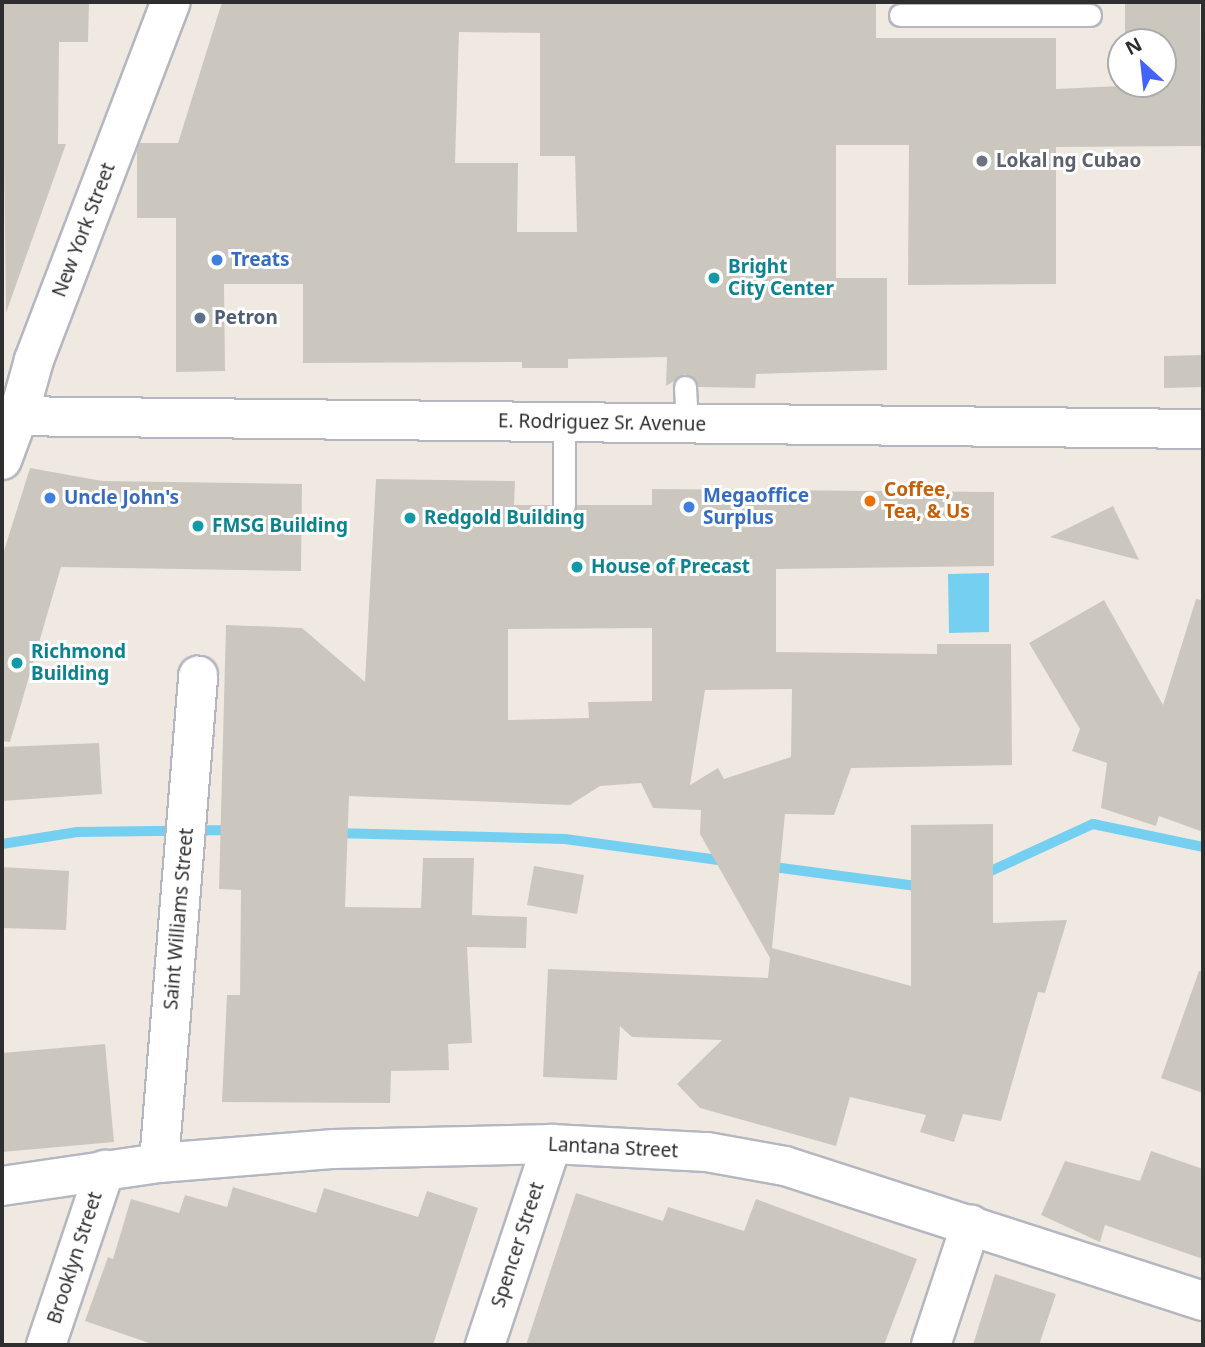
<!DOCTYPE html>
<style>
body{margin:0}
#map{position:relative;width:1205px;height:1347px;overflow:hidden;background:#efe9e1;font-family:"Noto Sans",sans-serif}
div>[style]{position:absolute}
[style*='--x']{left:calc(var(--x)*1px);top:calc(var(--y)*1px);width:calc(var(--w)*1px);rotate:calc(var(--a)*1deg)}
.water>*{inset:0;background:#75cff0}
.stream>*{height:10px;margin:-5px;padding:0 5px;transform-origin:5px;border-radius:5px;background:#75cff0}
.building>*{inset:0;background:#cbc7bf}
.roads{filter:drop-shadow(2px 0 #b4b7c1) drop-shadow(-2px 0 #b4b7c1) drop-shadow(0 2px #b4b7c1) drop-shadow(0 -2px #b4b7c1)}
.lane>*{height:21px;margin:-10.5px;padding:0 10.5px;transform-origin:10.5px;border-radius:10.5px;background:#fff}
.street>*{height:38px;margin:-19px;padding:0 19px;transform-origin:19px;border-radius:19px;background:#fff}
.secondary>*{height:38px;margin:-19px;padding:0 19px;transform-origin:19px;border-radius:19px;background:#fff}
.dots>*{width:19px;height:19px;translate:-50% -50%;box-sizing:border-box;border:4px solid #fff;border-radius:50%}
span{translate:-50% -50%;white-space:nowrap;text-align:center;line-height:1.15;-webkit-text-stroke:6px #fff;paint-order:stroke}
.worship-label{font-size:19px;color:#5b616d;font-weight:700}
.left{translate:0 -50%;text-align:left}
.street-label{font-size:19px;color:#2e2e2e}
.shop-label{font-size:19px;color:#366cbe;font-weight:700}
.culture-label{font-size:19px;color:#0d838f;font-weight:700}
.service-label{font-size:19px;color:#4e5e75;font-weight:700}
.food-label{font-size:19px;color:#c56008;font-weight:700}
.frame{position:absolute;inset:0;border:4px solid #2e2e2e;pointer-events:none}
.north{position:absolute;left:1107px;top:28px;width:70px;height:70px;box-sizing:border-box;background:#fff;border:2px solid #ababab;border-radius:50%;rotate:333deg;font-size:19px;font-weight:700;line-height:28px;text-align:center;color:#2e2e2e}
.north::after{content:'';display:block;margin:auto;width:24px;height:32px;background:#4264fb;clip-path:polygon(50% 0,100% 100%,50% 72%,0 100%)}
</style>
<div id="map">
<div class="water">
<i style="clip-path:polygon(989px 573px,989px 632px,949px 633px,948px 574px)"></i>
</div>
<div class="stream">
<i style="--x:334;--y:833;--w:231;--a:1.5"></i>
<i style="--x:565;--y:839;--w:162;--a:7.8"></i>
<i style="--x:2;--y:844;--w:76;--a:-9.1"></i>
<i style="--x:77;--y:832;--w:157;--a:-0.7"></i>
<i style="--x:766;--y:866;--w:159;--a:7.6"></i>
<i style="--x:982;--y:875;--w:122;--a:-24.7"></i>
<i style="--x:1093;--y:824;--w:112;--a:11.8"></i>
</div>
<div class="building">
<i style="clip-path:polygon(2px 2px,89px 2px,88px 42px,59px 42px,58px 144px,66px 144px,6px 313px)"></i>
<i style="clip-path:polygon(evenodd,222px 2px,876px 2px,876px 38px,1056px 38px,1056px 89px,1163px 84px,1163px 42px,1125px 42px,1125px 2px,1200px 2px,1201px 146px,1056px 147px,1056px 284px,908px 285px,909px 145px,836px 145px,836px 278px,887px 278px,887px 370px,756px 374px,755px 388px,698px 387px,685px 374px,666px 386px,667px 357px,568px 359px,568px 368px,522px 368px,522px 362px,303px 363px,303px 284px,224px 284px,225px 371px,176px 372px,176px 218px,137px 218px,137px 151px,140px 143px,178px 143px,222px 2px,459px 32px,540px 33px,540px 156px,575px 156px,577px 232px,517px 232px,518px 163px,455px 163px,459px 32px)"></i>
<i style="clip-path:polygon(1203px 355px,1203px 387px,1164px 388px,1164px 356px)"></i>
<i style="clip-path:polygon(30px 468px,102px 481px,302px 484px,301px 571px,61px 567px,10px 742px,2px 741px,2px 557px)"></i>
<i style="clip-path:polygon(evenodd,376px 479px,515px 481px,514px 505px,551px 505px,563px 518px,577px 505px,652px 505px,652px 489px,994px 492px,994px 566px,776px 569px,776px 652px,937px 654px,937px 644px,1011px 644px,1012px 765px,851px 768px,834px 815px,785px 814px,772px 948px,911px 986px,911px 825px,993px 824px,993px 923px,1067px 920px,1045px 993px,1038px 992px,1001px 1121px,963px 1114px,954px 1142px,920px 1132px,926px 1115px,850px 1097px,836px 1146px,700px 1108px,677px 1084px,722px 1040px,632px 1037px,620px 1026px,617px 1080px,543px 1077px,548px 969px,768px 978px,770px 958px,700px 834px,701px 810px,653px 808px,641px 783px,600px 786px,570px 805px,349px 796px,345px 907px,421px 908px,423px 858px,474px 858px,472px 915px,527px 917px,526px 948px,467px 947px,472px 1043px,448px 1044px,449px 1070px,391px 1071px,390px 1103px,222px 1102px,227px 995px,240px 995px,241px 890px,219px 889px,226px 625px,302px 628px,365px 682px,376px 479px,652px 628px,652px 701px,588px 702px,589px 718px,508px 720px,508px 629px,652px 628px,376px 479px,792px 689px,791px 757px,724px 779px,718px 768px,690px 785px,705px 690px,792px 689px)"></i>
<i style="clip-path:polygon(1113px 506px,1139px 560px,1050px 537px)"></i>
<i style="clip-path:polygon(1196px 599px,1203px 600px,1203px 832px,1159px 816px,1156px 826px,1101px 808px,1107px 763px,1072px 751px,1080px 729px,1029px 643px,1104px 600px,1163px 705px)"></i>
<i style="clip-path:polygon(99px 743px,102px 794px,2px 801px,2px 747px)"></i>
<i style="clip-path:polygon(534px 866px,584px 875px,577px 914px,527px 905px)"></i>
<i style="clip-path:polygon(2px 867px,69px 871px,66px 930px,2px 928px)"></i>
<i style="clip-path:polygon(1199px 971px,1203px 971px,1203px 1093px,1161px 1078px)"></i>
<i style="clip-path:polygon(105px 1044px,114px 1142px,2px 1152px,2px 1053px)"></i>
<i style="clip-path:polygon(1151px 1151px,1203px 1169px,1203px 1259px,1105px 1225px,1100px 1242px,1041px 1215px,1065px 1161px,1140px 1181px)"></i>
<i style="clip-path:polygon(233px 1187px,316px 1213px,324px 1188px,418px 1217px,427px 1191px,478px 1208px,433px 1345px,155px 1345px,85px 1321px,108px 1257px,113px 1259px,131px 1199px,179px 1213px,185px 1195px,227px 1207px)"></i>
<i style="clip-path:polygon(576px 1193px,663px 1221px,668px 1207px,744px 1231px,756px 1199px,917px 1259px,884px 1345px,526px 1345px)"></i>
<i style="clip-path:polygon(995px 1274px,1056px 1294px,1039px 1345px,973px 1345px)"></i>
</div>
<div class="roads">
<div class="lane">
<i style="--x:900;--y:15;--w:190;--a:0"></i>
<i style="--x:685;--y:387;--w:37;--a:87"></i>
<i style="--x:564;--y:422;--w:83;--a:90"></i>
</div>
<div class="street">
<i style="--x:2;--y:460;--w:46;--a:-69.6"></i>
<i style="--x:159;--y:1163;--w:489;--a:-85.4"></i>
<i style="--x:2;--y:1186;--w:159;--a:-8.3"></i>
<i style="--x:159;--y:1163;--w:176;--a:-4.6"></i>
<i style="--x:334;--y:1149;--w:218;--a:-1.3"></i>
<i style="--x:552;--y:1144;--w:155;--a:3"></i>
<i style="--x:707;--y:1152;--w:79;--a:10.2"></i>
<i style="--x:785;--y:1166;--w:439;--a:17.9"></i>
<i style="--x:46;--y:1345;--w:185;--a:-71.4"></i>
<i style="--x:485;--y:1345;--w:212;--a:-71.6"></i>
<i style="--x:931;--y:1345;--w:127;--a:-71.7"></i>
</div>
<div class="secondary">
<i style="--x:2;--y:416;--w:1201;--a:0.62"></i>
<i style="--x:18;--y:417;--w:59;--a:-74.3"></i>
<i style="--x:34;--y:360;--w:383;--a:-69.1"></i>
</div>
</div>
<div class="dots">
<i style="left:982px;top:161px;background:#6b7280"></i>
<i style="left:217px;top:260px;background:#3f7fe0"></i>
<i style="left:714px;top:278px;background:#0f9aa8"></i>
<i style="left:200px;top:318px;background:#5c6f8a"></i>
<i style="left:50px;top:498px;background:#3f7fe0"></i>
<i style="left:870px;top:501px;background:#e8710a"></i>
<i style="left:689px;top:507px;background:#3f7fe0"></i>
<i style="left:410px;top:518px;background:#0f9aa8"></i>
<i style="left:198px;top:526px;background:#0f9aa8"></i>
<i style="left:577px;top:567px;background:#0f9aa8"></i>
<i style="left:17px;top:663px;background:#0f9aa8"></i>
</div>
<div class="worship-label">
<span class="left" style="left:996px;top:161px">Lokal ng Cubao</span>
</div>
<div class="street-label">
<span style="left:84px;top:230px;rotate:-69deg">New York Street</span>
<span style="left:602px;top:423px;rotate:1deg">E. Rodriguez Sr. Avenue</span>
<span style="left:179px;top:919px;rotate:-85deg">Saint Williams Street</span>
<span style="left:613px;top:1148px;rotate:3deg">Lantana Street</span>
<span style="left:518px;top:1245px;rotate:-72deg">Spencer Street</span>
<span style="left:75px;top:1258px;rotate:-72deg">Brooklyn Street</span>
</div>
<div class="shop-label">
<span class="left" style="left:231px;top:260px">Treats</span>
<span class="left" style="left:703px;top:507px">Megaoffice<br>Surplus</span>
<span class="left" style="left:64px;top:498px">Uncle John's</span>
</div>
<div class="culture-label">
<span class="left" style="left:728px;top:278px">Bright<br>City Center</span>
<span class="left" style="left:424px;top:518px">Redgold Building</span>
<span class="left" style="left:212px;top:526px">FMSG Building</span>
<span class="left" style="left:591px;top:567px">House of Precast</span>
<span class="left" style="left:31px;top:663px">Richmond<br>Building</span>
</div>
<div class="service-label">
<span class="left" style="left:214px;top:318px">Petron</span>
</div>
<div class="food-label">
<span class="left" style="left:884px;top:501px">Coffee,<br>Tea, &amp; Us</span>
</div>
<div class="frame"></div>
<div class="north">N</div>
</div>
